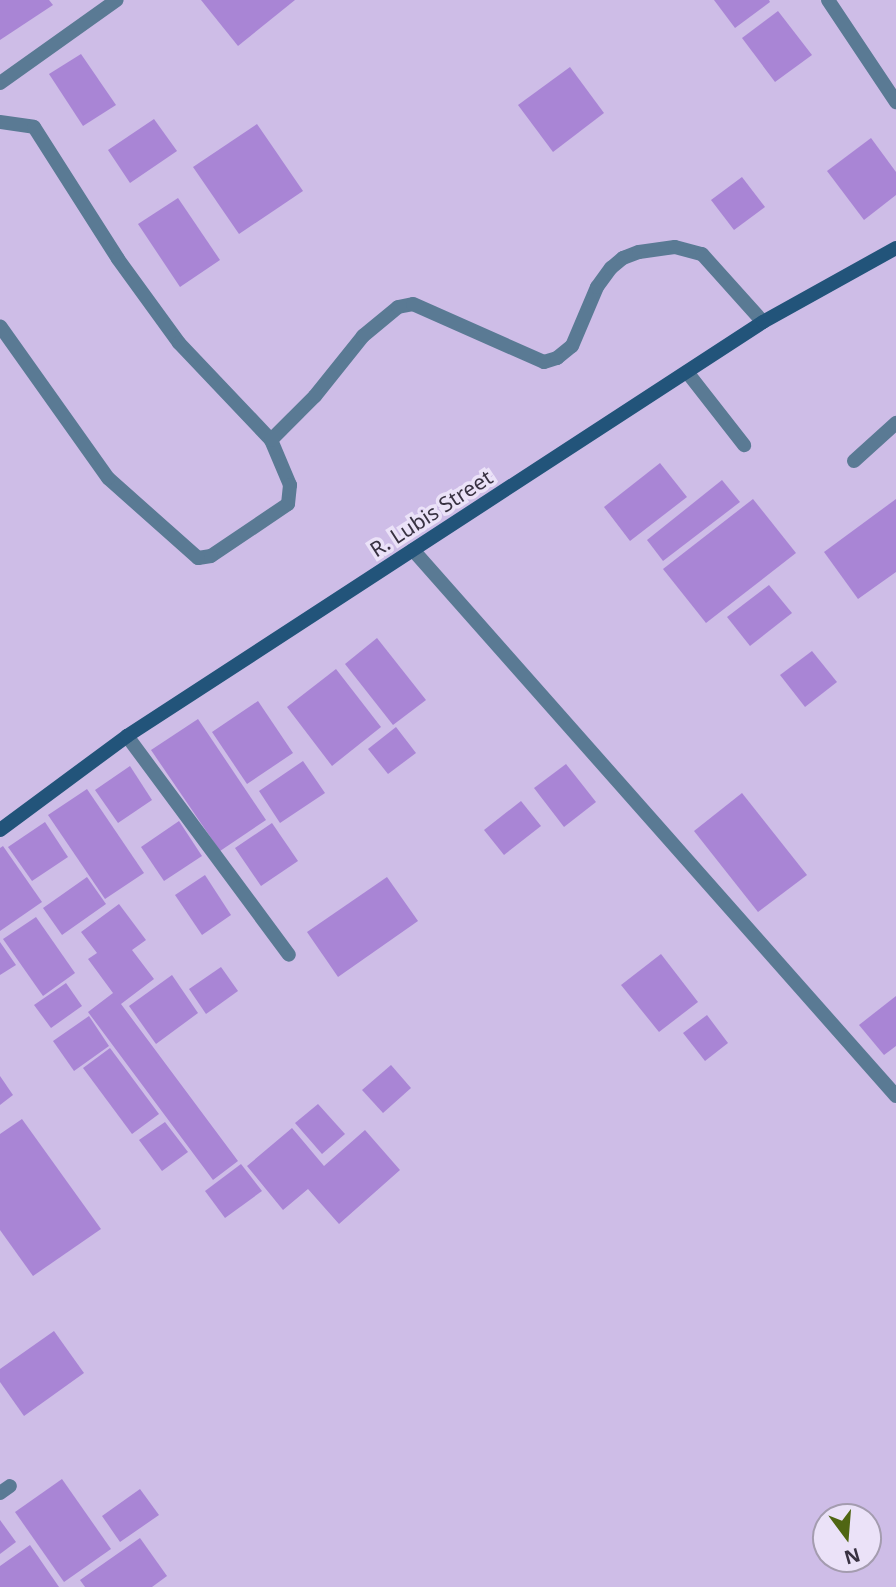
<!DOCTYPE html>
<style>
body{margin:0}
#map{position:relative;width:896px;height:1587px;overflow:hidden;background:#cebde7;font-family:"Noto Sans",sans-serif}
div>[style]{position:absolute}
[style*='--x']{left:calc(var(--x)*1px);top:calc(var(--y)*1px);width:calc(var(--w)*1px);rotate:calc(var(--a)*1deg)}
.building>*{inset:0;background:#a985d5}
.lane>*{height:14px;margin:-7px;padding:0 7px;transform-origin:7px;border-radius:7px;background:#5a7a94}
.street>*{height:14px;margin:-7px;padding:0 7px;transform-origin:7px;border-radius:7px;background:#5a7a94}
.secondary>*{height:14px;margin:-7px;padding:0 7px;transform-origin:7px;border-radius:7px;background:#22547a}
span{translate:-50% -50%;white-space:nowrap;text-align:center;line-height:1.15;-webkit-text-stroke:7px #ebe2f8;paint-order:stroke}
.street-label{font-size:21px;color:#393242}
.north{position:absolute;left:812px;top:1503px;width:70px;height:70px;box-sizing:border-box;background:#ebe2f8;border:2px solid #a49caf;border-radius:50%;rotate:164deg;font-size:19px;font-weight:700;line-height:28px;text-align:center;color:#393242}
.north::after{content:'';display:block;margin:auto;width:24px;height:32px;background:#506613;clip-path:polygon(50% 0,100% 100%,50% 72%,0 100%)}
</style>
<div id="map">
<div class="building">
<i style="clip-path:polygon(0 0,49px 0,53px 5px,0 40px)"></i>
<i style="clip-path:polygon(201px 0,295px 0,238px 46px)"></i>
<i style="clip-path:polygon(714px 0,769px 0,770px 2px,735px 28px)"></i>
<i style="clip-path:polygon(778px 11px,812px 55px,775px 82px,742px 38px)"></i>
<i style="clip-path:polygon(81px 54px,116px 105px,83px 126px,49px 74px)"></i>
<i style="clip-path:polygon(570px 67px,604px 113px,553px 152px,518px 105px)"></i>
<i style="clip-path:polygon(154px 119px,177px 151px,130px 183px,108px 150px)"></i>
<i style="clip-path:polygon(257px 124px,303px 191px,239px 234px,193px 167px)"></i>
<i style="clip-path:polygon(871px 138px,896px 172px,896px 195px,864px 220px,827px 171px)"></i>
<i style="clip-path:polygon(742px 177px,765px 207px,734px 230px,711px 200px)"></i>
<i style="clip-path:polygon(178px 198px,220px 260px,180px 287px,138px 224px)"></i>
<i style="clip-path:polygon(660px 463px,687px 497px,630px 541px,604px 507px)"></i>
<i style="clip-path:polygon(722px 480px,740px 502px,663px 561px,647px 540px)"></i>
<i style="clip-path:polygon(753px 499px,796px 553px,706px 623px,663px 569px)"></i>
<i style="clip-path:polygon(896px 499px,896px 572px,858px 599px,824px 552px)"></i>
<i style="clip-path:polygon(769px 585px,792px 613px,750px 646px,727px 617px)"></i>
<i style="clip-path:polygon(377px 638px,426px 700px,393px 725px,345px 664px)"></i>
<i style="clip-path:polygon(812px 651px,837px 682px,805px 707px,780px 675px)"></i>
<i style="clip-path:polygon(336px 669px,381px 727px,332px 766px,287px 707px)"></i>
<i style="clip-path:polygon(258px 701px,293px 753px,247px 784px,212px 732px)"></i>
<i style="clip-path:polygon(198px 719px,266px 820px,220px 851px,151px 750px)"></i>
<i style="clip-path:polygon(396px 727px,416px 753px,388px 774px,368px 749px)"></i>
<i style="clip-path:polygon(303px 761px,325px 793px,280px 823px,259px 791px)"></i>
<i style="clip-path:polygon(566px 764px,596px 802px,564px 827px,534px 788px)"></i>
<i style="clip-path:polygon(130px 766px,152px 800px,118px 823px,95px 790px)"></i>
<i style="clip-path:polygon(87px 789px,144px 873px,105px 899px,48px 815px)"></i>
<i style="clip-path:polygon(742px 793px,807px 875px,758px 912px,694px 831px)"></i>
<i style="clip-path:polygon(521px 801px,541px 826px,504px 855px,484px 830px)"></i>
<i style="clip-path:polygon(179px 821px,202px 856px,164px 881px,141px 847px)"></i>
<i style="clip-path:polygon(45px 822px,68px 857px,32px 881px,8px 847px)"></i>
<i style="clip-path:polygon(272px 823px,298px 861px,261px 886px,235px 848px)"></i>
<i style="clip-path:polygon(3px 846px,42px 902px,0 931px,0 848px)"></i>
<i style="clip-path:polygon(205px 875px,231px 915px,202px 935px,175px 895px)"></i>
<i style="clip-path:polygon(87px 877px,106px 904px,62px 935px,43px 908px)"></i>
<i style="clip-path:polygon(387px 877px,418px 921px,338px 977px,307px 932px)"></i>
<i style="clip-path:polygon(119px 904px,146px 940px,132px 950px,154px 979px,121px 1004px,238px 1161px,213px 1180px,88px 1012px,113px 993px,88px 959px,97px 953px,81px 932px)"></i>
<i style="clip-path:polygon(36px 917px,75px 973px,43px 996px,3px 939px)"></i>
<i style="clip-path:polygon(0 942px,16px 965px,0 975px)"></i>
<i style="clip-path:polygon(661px 954px,698px 1002px,659px 1032px,621px 985px)"></i>
<i style="clip-path:polygon(221px 967px,238px 991px,206px 1014px,189px 989px)"></i>
<i style="clip-path:polygon(172px 975px,198px 1013px,156px 1044px,129px 1006px)"></i>
<i style="clip-path:polygon(66px 983px,82px 1006px,51px 1028px,34px 1005px)"></i>
<i style="clip-path:polygon(896px 996px,896px 1046px,884px 1055px,859px 1025px)"></i>
<i style="clip-path:polygon(707px 1015px,728px 1043px,705px 1061px,683px 1033px)"></i>
<i style="clip-path:polygon(89px 1016px,109px 1046px,74px 1071px,53px 1041px)"></i>
<i style="clip-path:polygon(110px 1048px,159px 1114px,132px 1134px,83px 1068px)"></i>
<i style="clip-path:polygon(391px 1065px,411px 1088px,383px 1113px,362px 1090px)"></i>
<i style="clip-path:polygon(0 1076px,13px 1095px,0 1105px)"></i>
<i style="clip-path:polygon(318px 1104px,345px 1134px,322px 1154px,295px 1123px)"></i>
<i style="clip-path:polygon(22px 1119px,101px 1229px,33px 1276px,0 1230px,0 1134px)"></i>
<i style="clip-path:polygon(165px 1122px,188px 1152px,162px 1171px,139px 1140px)"></i>
<i style="clip-path:polygon(292px 1128px,324px 1166px,365px 1130px,400px 1170px,339px 1224px,308px 1189px,283px 1210px,247px 1166px)"></i>
<i style="clip-path:polygon(241px 1164px,262px 1191px,225px 1218px,205px 1191px)"></i>
<i style="clip-path:polygon(54px 1331px,84px 1373px,24px 1416px,0 1382px,0 1369px)"></i>
<i style="clip-path:polygon(62px 1479px,111px 1549px,64px 1582px,15px 1512px)"></i>
<i style="clip-path:polygon(140px 1489px,159px 1515px,120px 1542px,102px 1516px)"></i>
<i style="clip-path:polygon(0 1520px,16px 1542px,0 1554px)"></i>
<i style="clip-path:polygon(140px 1538px,167px 1576px,152px 1587px,85px 1587px,80px 1580px)"></i>
<i style="clip-path:polygon(30px 1545px,59px 1587px,0 1587px,0 1566px)"></i>
</div>
<div class="lane">
<i style="--x:0;--y:122;--w:34;--a:8"></i>
<i style="--x:34;--y:127;--w:156;--a:57.5"></i>
<i style="--x:118;--y:259;--w:104;--a:54"></i>
<i style="--x:179;--y:343;--w:134;--a:46.5"></i>
<i style="--x:271;--y:440;--w:49;--a:67.1"></i>
<i style="--x:290;--y:485;--w:19;--a:96"></i>
<i style="--x:288;--y:504;--w:93;--a:146"></i>
<i style="--x:211;--y:556;--w:13;--a:171"></i>
<i style="--x:198;--y:558;--w:120;--a:-138.4"></i>
<i style="--x:108;--y:478;--w:186;--a:-125.4"></i>
<i style="--x:687;--y:372;--w:93;--a:52"></i>
<i style="--x:271;--y:440;--w:62;--a:-45"></i>
<i style="--x:315;--y:396;--w:77;--a:-51.3"></i>
<i style="--x:363;--y:336;--w:45;--a:-39.6"></i>
<i style="--x:398;--y:307;--w:15;--a:-11"></i>
<i style="--x:413;--y:304;--w:143;--a:23.9"></i>
<i style="--x:544;--y:362;--w:14;--a:-17"></i>
<i style="--x:557;--y:358;--w:19;--a:-39"></i>
<i style="--x:572;--y:346;--w:64;--a:-67"></i>
<i style="--x:597;--y:287;--w:24;--a:-54"></i>
<i style="--x:611;--y:268;--w:16;--a:-40"></i>
<i style="--x:623;--y:258;--w:17;--a:-21"></i>
<i style="--x:639;--y:252;--w:36;--a:-8"></i>
<i style="--x:675;--y:247;--w:28;--a:15"></i>
<i style="--x:702;--y:254;--w:91;--a:48.1"></i>
<i style="--x:854;--y:461;--w:57;--a:-42.1"></i>
</div>
<div class="street">
<i style="--x:828;--y:0;--w:123;--a:56.3"></i>
<i style="--x:0;--y:83;--w:143;--a:-35.4"></i>
<i style="--x:413;--y:550;--w:729;--a:48.5"></i>
<i style="--x:127;--y:736;--w:272;--a:53.5"></i>
<i style="--x:0;--y:1493;--w:12;--a:-35"></i>
</div>
<div class="secondary">
<i style="--x:0;--y:830;--w:158;--a:-36.5"></i>
<i style="--x:127;--y:736;--w:759;--a:-33.06"></i>
<i style="--x:763;--y:322;--w:152;--a:-29.1"></i>
</div>
<div class="street-label">
<span style="left:431px;top:513px;rotate:-33deg">R. Lubis Street</span>
</div>
<div class="north">N</div>
</div>
